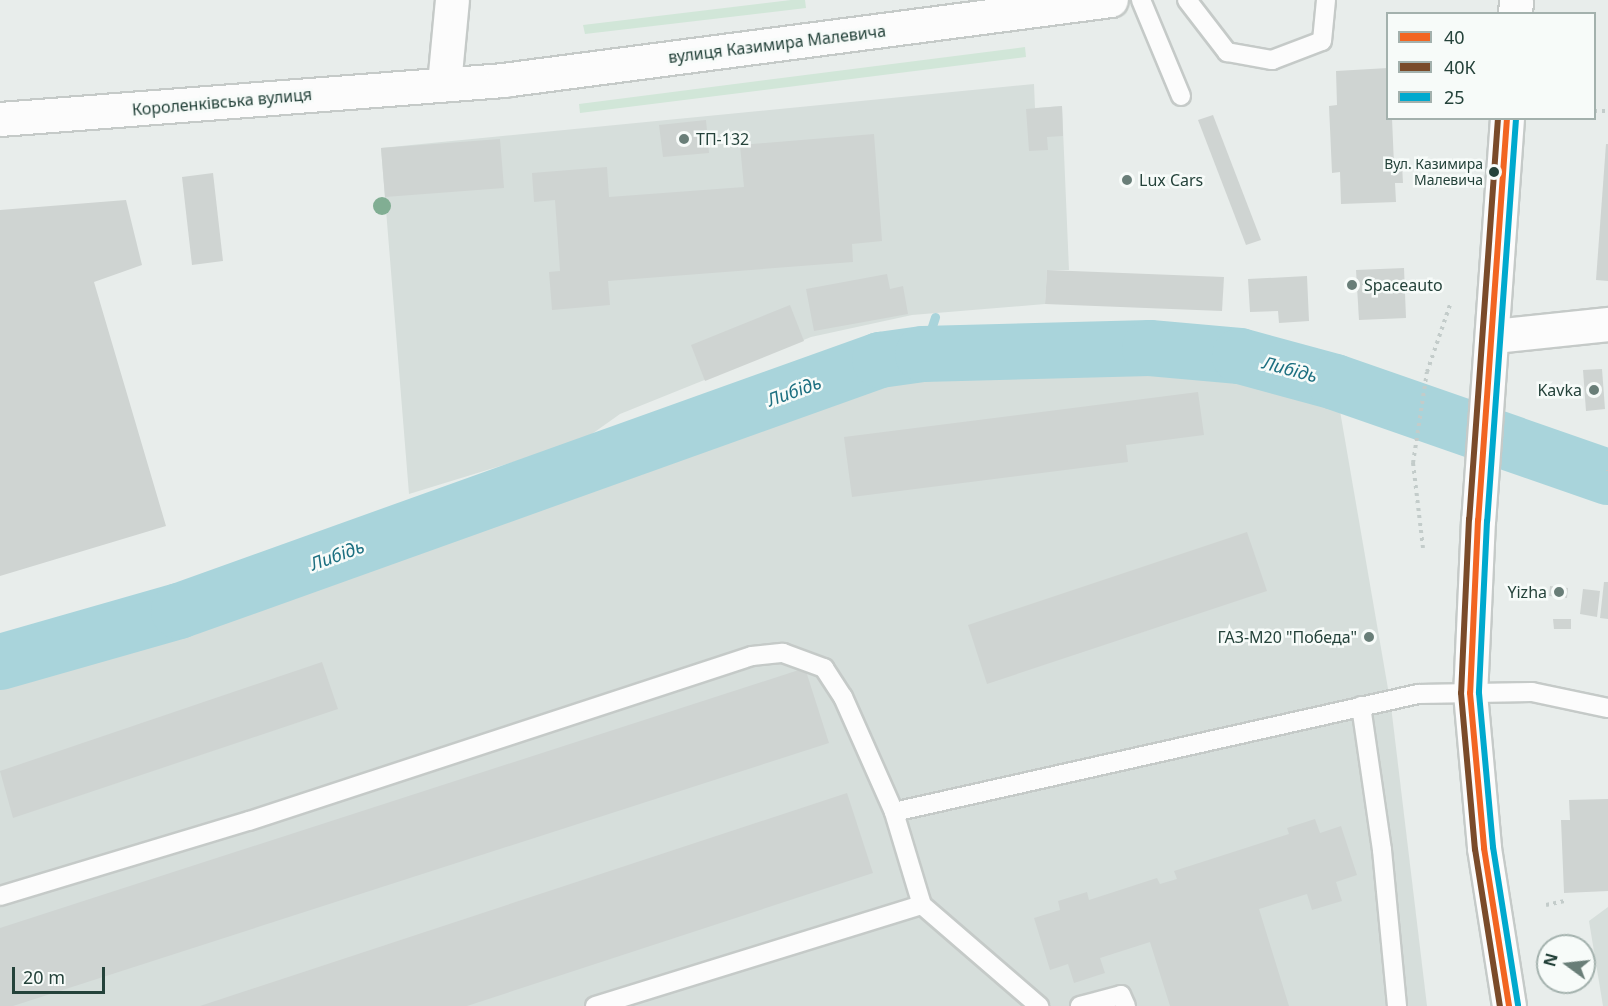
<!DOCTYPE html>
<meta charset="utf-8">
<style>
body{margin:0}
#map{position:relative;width:1608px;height:1006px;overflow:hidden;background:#e8edeb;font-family:"Noto Sans",sans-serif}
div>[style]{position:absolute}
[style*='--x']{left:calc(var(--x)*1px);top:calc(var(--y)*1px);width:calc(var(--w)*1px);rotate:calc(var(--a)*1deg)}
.built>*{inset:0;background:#d6dedb}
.green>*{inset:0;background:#d1e6d8}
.stream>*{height:9px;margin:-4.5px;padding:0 4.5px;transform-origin:4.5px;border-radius:4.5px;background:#a9d4db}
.river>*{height:56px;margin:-28px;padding:0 28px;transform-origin:28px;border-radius:28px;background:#a9d4db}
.building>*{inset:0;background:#cfd4d2}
.path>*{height:4px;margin-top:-2px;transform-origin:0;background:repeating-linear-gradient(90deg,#c3ccca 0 3px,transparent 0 7.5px)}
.roads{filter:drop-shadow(2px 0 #c5cac8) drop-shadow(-2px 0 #c5cac8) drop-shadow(0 2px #c5cac8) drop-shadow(0 -2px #c5cac8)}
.service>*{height:18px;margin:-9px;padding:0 9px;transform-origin:9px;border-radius:9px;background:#fcfcfc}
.minor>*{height:33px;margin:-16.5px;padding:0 16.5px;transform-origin:16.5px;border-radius:16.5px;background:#fcfcfc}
.tertiary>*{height:33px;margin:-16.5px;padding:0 16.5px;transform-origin:16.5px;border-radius:16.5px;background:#fcfcfc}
.secondary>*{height:33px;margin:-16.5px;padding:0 16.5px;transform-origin:16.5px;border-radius:16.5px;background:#fcfcfc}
.bus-1>*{height:6px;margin:-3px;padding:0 3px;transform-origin:3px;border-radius:3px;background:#f26522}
.bus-2>*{height:6px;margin:-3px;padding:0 3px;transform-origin:3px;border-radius:3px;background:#7a4b2a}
.bus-3>*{height:6px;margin:-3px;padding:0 3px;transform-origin:3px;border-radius:3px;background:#00a9ce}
.trees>*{width:18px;height:18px;margin:-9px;border-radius:50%;background:#81ae93}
.dots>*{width:16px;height:16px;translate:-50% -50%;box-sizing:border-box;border:3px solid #f7fbf9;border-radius:50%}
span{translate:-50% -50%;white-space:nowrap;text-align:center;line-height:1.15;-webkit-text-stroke:5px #f7fbf9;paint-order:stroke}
.bus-label{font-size:14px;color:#24423a}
.right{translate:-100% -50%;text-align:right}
.street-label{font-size:16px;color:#24423a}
.poi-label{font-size:16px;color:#24423a}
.left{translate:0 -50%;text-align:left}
.water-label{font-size:18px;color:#1c6f80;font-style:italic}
.legend{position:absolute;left:1386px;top:12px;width:210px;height:108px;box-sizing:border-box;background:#f7fbf9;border:2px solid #a3b1ad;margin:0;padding:8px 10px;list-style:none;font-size:18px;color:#24423a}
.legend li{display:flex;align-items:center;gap:12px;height:30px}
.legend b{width:30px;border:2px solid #a3b1ad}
.north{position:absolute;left:1536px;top:934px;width:60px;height:60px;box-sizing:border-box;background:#f7fbf9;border:2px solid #a3b1ad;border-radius:50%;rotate:285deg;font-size:16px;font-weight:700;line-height:24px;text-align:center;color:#24423a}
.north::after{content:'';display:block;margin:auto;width:21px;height:27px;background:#697e78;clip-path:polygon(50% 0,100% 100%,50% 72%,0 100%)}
.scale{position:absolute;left:12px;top:967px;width:93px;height:27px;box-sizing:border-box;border:3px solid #24423a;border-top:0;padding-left:8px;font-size:18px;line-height:21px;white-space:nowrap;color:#24423a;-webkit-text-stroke:4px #f7fbf9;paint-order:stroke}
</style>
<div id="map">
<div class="built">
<i style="clip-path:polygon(1034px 84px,1035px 108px,1062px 106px,1069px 270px,1047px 270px,1045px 304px,912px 315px,811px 337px,620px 414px,582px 441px,409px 494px,381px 148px)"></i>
<i style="clip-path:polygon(1150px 348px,1335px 382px,1391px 706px,1427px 1006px,0 1006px,0 657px,464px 491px,967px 352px)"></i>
<i style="clip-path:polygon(1608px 907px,1608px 1006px,1603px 1006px,1589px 921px)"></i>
</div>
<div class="green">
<i style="clip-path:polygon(791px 0,805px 0,806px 8px,585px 34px,583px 25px)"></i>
<i style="clip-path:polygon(1025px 47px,1026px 57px,580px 113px,579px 104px)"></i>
</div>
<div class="stream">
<i style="--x:923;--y:354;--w:39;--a:-72"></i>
</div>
<div class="river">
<i style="--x:0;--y:662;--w:186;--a:-15.9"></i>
<i style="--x:179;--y:611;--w:745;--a:-19.7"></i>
<i style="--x:880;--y:360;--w:43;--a:-7.9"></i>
<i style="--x:923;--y:354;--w:227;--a:-1.5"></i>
<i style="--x:1150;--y:348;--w:90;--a:5.1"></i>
<i style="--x:1240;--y:356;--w:98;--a:15.3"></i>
<i style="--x:1335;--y:382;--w:289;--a:19.2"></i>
</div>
<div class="building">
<i style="clip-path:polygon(1388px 68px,1388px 118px,1392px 118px,1394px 165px,1402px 165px,1403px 183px,1395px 183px,1396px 202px,1341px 204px,1340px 172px,1332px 173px,1329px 106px,1337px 105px,1336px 71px)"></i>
<i style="clip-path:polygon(1062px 106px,1063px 136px,1047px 137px,1048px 150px,1029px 151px,1026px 109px)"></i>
<i style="clip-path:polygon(1213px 115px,1261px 240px,1246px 245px,1198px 120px)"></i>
<i style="clip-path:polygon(706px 120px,709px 153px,663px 157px,659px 125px)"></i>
<i style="clip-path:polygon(874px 134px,882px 241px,852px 244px,853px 262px,608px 281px,610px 305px,552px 310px,549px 272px,560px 271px,555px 200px,534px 202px,532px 173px,607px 167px,609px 197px,744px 187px,740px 145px)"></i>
<i style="clip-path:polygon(500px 139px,504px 188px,385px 197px,381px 148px)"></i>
<i style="clip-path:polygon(1606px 144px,1608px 144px,1608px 281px,1596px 280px)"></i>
<i style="clip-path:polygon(213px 173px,223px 261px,192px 265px,182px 177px)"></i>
<i style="clip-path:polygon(126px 200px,142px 265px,94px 282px,166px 526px,0 576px,0 210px)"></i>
<i style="clip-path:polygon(1404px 268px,1406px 318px,1359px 320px,1356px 270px)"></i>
<i style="clip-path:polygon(1047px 270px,1224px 277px,1222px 311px,1045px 304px)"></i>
<i style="clip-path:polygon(887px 274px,890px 289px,903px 286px,908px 314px,814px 331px,806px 289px)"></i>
<i style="clip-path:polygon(1307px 276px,1309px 321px,1279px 323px,1278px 311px,1250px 312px,1248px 279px)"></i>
<i style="clip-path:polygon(790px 305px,804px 341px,705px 381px,691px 345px)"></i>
<i style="clip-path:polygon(1602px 369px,1605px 409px,1586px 411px,1583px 370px)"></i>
<i style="clip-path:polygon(1198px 392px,1204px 435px,1126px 445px,1128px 462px,852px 497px,844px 437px)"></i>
<i style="clip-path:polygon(1247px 532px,1267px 591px,987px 684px,968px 625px)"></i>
<i style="clip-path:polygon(1604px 582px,1608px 582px,1608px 619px,1600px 618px)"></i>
<i style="clip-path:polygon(1550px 586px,1568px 588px,1567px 598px,1549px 596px)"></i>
<i style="clip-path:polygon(1583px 589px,1600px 591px,1597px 617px,1580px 614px)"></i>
<i style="clip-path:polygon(1553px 619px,1571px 619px,1571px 629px,1554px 629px)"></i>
<i style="clip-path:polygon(322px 662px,338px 709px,13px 818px,0 771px)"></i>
<i style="clip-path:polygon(805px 668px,829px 743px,13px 1006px,0 1006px,0 928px)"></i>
<i style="clip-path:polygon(847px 793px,873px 873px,467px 1006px,200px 1006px)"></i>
<i style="clip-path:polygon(1608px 799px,1608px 891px,1564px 893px,1561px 820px,1570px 820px,1569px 800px)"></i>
<i style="clip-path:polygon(1315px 819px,1320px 833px,1341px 826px,1357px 875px,1336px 882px,1342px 901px,1312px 910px,1307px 894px,1259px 909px,1289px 1006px,1170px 1006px,1150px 942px,1100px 958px,1105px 973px,1074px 983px,1068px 964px,1050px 970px,1034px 918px,1060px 910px,1058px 901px,1087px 892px,1089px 900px,1157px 878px,1160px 884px,1177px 879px,1174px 871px,1289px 834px,1287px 828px)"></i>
</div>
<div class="path">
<i style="--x:1594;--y:111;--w:14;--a:0"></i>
<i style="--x:1608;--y:471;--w:1;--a:-90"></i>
<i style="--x:1423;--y:548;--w:86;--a:-96.7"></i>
<i style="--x:1413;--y:463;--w:92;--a:-81.3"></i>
<i style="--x:1427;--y:372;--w:74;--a:-71.1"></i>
<i style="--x:1546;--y:905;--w:19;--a:-12"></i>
<i style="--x:1551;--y:943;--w:19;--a:-12"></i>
</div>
<div class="roads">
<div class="service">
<i style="--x:1141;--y:0;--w:104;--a:67.4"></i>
<i style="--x:1187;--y:0;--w:66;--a:52.4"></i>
<i style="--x:1227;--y:52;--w:46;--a:10.1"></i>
<i style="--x:1272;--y:60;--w:53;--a:-20.8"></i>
<i style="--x:1322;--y:41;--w:41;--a:-84.4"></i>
<i style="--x:1361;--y:706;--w:146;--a:81.7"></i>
<i style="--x:1382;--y:850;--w:157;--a:84.5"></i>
<i style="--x:0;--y:896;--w:260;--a:-16.8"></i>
<i style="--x:249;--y:821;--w:529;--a:-18.16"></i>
<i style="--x:752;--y:656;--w:31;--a:-6"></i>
<i style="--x:783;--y:653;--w:44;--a:20.1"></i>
<i style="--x:824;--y:668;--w:35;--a:57"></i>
<i style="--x:843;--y:697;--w:126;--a:66.1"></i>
<i style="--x:922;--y:905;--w:97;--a:-106.8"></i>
<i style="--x:894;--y:812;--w:537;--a:-12.69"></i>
<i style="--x:1418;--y:694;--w:114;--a:-1"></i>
<i style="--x:1532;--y:692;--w:78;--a:11.9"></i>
<i style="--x:595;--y:1006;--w:342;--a:-17.2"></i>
<i style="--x:922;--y:905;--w:155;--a:40.8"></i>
<i style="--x:1080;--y:1006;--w:42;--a:-15"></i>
<i style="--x:1121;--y:995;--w:12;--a:66"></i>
</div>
<div class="minor">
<i style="--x:1494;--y:336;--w:115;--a:-6"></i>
</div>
<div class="tertiary">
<i style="--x:444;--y:84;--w:84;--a:-84.6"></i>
</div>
<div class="secondary">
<i style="--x:1515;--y:14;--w:14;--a:-86"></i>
<i style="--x:1507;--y:118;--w:403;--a:94.1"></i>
<i style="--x:1478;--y:520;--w:173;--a:92.6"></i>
<i style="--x:1470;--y:693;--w:156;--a:84.8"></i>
<i style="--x:1484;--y:848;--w:160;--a:81"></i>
<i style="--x:0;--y:119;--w:505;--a:-4.43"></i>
<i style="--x:503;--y:80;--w:613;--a:-7.5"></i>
</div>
</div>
<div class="bus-1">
<i style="--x:1507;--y:118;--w:403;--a:94.1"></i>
<i style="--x:1478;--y:520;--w:173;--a:92.6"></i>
<i style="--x:1470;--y:693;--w:156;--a:84.8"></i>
<i style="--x:1484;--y:848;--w:160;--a:81"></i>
</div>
<div class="bus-2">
<i style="--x:1498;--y:118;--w:402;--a:94.1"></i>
<i style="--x:1469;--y:519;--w:174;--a:92.6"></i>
<i style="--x:1461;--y:693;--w:157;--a:84.9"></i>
<i style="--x:1475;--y:849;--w:159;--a:81"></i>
</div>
<div class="bus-3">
<i style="--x:1516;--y:119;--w:403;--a:94.1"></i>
<i style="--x:1487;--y:521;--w:172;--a:92.7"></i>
<i style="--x:1479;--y:693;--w:155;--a:84.8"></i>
<i style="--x:1493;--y:847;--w:160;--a:81"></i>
</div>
<div class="trees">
<i style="left:382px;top:206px"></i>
</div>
<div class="dots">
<i style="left:684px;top:139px;background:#697e78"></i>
<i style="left:1494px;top:172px;background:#24423a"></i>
<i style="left:1127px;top:180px;background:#697e78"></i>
<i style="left:1352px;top:285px;background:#697e78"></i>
<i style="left:1594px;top:390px;background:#697e78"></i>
<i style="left:1559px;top:592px;background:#697e78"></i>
<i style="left:1369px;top:637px;background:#697e78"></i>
</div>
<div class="bus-label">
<span class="right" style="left:1483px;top:172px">Вул. Казимира<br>Малевича</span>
</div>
<div class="street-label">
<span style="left:777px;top:44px;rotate:-7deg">вулиця Казимира Малевича</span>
<span style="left:222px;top:102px;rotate:-5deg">Короленківська вулиця</span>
</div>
<div class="poi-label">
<span class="left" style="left:696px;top:139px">ТП-132</span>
<span class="left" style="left:1139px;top:180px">Lux Cars</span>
<span class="left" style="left:1364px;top:285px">Spaceauto</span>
<span class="right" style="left:1582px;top:390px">Kavka</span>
<span class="right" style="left:1547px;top:592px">Yizha</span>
<span class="right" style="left:1357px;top:637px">ГАЗ-М20 "Победа"</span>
</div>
<div class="water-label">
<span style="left:1290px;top:369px;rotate:15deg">Либідь</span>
<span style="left:794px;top:391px;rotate:-20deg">Либідь</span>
<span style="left:337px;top:555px;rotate:-20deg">Либідь</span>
</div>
<ul class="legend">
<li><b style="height:8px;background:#f26522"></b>40</li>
<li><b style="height:8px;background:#7a4b2a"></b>40К</li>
<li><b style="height:8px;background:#00a9ce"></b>25</li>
</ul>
<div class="north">N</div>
<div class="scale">20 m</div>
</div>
